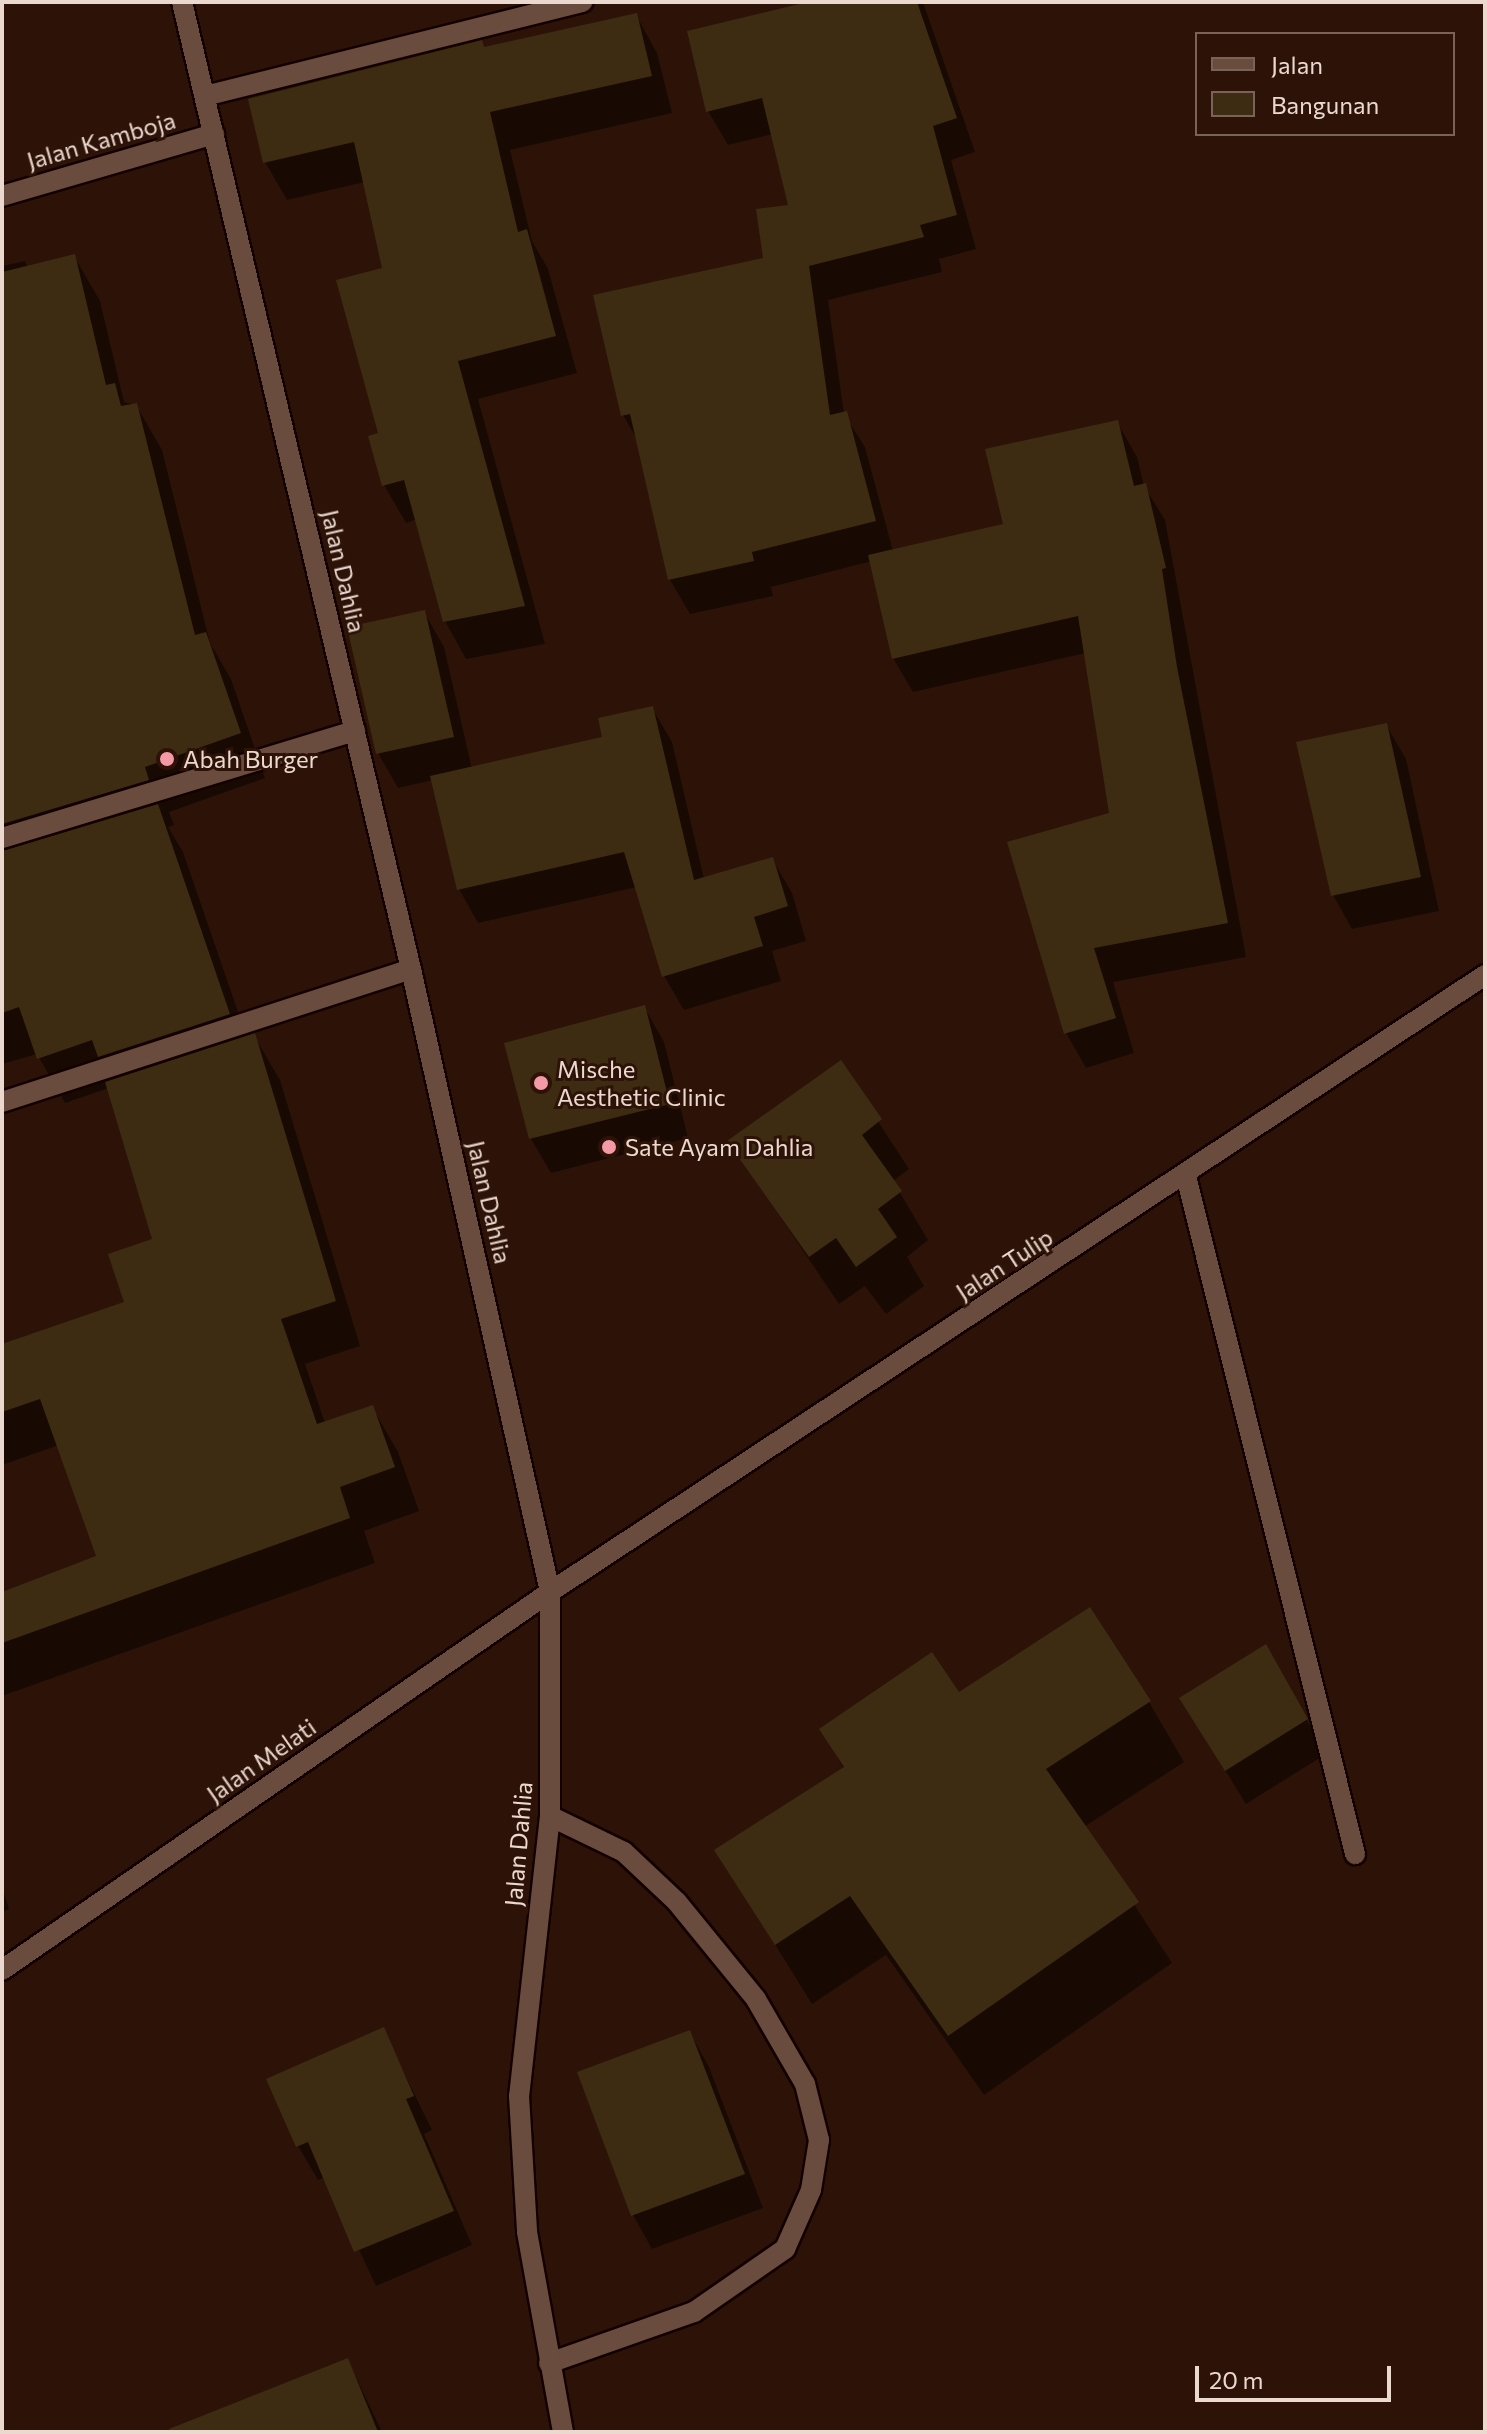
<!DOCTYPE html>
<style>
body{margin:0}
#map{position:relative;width:1487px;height:2434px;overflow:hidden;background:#2d1307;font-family:Commissioner,sans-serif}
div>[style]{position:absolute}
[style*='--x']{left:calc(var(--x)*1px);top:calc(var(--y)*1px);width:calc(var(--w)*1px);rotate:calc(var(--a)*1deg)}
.shadow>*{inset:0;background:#0007}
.building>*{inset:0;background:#3d2c12}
.roads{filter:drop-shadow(2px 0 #130100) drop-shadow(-2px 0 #130100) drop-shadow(0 2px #130100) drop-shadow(0 -2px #130100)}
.minor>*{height:20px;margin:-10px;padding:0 10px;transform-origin:10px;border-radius:10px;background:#6a4c3e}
.tertiary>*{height:20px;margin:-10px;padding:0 10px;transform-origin:10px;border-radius:10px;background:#6a4c3e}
.secondary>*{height:20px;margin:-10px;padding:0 10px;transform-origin:10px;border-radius:10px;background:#6a4c3e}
.dots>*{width:22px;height:22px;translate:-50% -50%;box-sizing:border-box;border:4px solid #2d1307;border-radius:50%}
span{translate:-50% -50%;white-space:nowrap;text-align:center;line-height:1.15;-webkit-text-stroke:6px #2d1307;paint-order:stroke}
.street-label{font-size:24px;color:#ebd9d0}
.poi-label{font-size:24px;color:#ebd9d0}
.left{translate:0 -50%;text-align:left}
.frame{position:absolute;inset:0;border:4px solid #ebd9d0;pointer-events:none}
.legend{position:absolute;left:1195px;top:32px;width:260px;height:104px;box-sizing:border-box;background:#2d1307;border:2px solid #796257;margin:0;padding:10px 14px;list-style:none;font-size:24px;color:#ebd9d0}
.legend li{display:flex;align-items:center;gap:16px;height:40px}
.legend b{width:40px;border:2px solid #796257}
.scale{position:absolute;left:1195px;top:2366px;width:196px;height:36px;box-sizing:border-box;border:4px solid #ebd9d0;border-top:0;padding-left:10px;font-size:24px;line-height:28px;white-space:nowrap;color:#ebd9d0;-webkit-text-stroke:6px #2d1307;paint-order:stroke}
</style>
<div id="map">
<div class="shadow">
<i style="clip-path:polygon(817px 2px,923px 2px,975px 152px,951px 160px,976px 249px,939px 259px,942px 272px,828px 300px,844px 414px,865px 447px,893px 551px,1005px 526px,1117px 422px,1137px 457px,1144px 486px,1165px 520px,1246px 957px,1113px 982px,1134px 1053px,1086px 1068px,1066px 1033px,1009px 844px,1111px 814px,1086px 653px,913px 692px,893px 658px,872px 561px,771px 587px,773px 596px,690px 614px,670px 580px,639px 443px,623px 415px,765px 260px,791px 207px,773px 134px,728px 145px,708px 111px)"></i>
<i style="clip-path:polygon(636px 15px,657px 53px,672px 113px,510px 150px,532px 241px,548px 269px,577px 373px,478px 399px,545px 644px,466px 659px,445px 621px,417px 519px,406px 523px,384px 485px,385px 269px,365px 182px,287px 200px,265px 162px,485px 49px)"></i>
<i style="clip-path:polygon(74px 256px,100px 301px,124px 402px,136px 405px,162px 450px,210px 643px,231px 679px,265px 778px,169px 812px,174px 825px,168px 827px,183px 852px,247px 1038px,254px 1036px,280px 1080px,360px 1346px,305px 1364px,325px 1423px,372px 1407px,398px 1452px,419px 1511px,364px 1531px,375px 1563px,2px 1696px,2px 1595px,99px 1557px,59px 1445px,2px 1465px,2px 1346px,127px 1303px,155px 1240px,109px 1088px,65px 1103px,37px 1054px,2px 1064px,2px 836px,15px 851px,2px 828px,2px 266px,25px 261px,28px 268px)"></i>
<i style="clip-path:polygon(424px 612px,444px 647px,472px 769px,604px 738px,652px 708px,672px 742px,704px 879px,772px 859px,792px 893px,806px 941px,772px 951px,781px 981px,684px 1010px,664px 976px,637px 887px,478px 923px,459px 889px,433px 780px,398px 788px,378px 753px)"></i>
<i style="clip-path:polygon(1386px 725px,1406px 759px,1439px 911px,1352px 929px,1333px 895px)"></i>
<i style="clip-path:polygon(644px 1007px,664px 1042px,688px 1138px,551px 1173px,531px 1139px,506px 1045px)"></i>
<i style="clip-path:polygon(840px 1063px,909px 1169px,893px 1181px,928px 1240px,907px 1257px,924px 1286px,886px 1314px,865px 1286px,839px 1304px,730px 1142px)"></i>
<i style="clip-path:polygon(1265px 1647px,1326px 1754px,1246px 1804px,1202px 1733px)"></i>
<i style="clip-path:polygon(959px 1695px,1149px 1702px,1184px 1762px,1084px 1827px,1172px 1963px,984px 2095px,886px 1955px,812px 2004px,717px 1851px,844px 1769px,822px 1730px)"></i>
<i style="clip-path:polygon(2px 1886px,9px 1909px,2px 1912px)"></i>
<i style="clip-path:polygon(383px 2030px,432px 2130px,424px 2134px,472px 2245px,376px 2286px,325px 2177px,318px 2180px,298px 2146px,269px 2080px)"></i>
<i style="clip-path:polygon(690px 2033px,709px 2067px,763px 2208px,652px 2249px,633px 2215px)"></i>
<i style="clip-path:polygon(348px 2360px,382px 2432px,210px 2432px)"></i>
</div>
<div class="building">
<i style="clip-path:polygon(808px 2px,917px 2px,957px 118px,933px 126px,957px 215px,920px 225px,924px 237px,809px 266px,830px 415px,847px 411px,876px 521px,752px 552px,754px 561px,668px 580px,630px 414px,621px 416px,593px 295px,763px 258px,756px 209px,788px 205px,762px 98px,706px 112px,687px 31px)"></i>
<i style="clip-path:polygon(637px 13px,652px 76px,490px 112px,518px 232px,527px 229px,556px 336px,458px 361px,525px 606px,443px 622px,404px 480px,382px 486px,368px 436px,378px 433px,336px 280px,382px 268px,354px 142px,263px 163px,248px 99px,482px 40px,484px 47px)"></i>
<i style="clip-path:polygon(75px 254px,106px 385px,115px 383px,121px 406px,137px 403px,195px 635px,206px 632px,241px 733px,145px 767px,149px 780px,2px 824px,2px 272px)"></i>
<i style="clip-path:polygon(1118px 420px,1134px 486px,1146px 483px,1166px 568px,1162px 569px,1177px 667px,1228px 923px,1094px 948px,1116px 1018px,1064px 1034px,1007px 842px,1109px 813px,1078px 616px,892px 659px,868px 555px,1003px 524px,985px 449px)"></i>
<i style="clip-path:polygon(425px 610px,454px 737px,376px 754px,347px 627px)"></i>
<i style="clip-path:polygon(653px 706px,694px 880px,773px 857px,788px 906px,754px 917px,763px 946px,662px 977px,624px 852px,457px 890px,430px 776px,602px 737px,598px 718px)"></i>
<i style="clip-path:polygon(1387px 723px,1421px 877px,1331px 896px,1296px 742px)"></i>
<i style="clip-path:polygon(158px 804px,230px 1014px,98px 1057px,92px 1040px,37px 1059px,19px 1007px,2px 1013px,2px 851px)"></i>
<i style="clip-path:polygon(645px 1005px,670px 1104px,529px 1139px,504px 1043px)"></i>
<i style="clip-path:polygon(255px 1033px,336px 1301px,281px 1319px,317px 1424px,373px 1405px,395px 1467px,340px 1487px,350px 1518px,2px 1643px,2px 1592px,96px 1556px,40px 1399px,2px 1412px,2px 1344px,124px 1302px,108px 1254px,152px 1239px,105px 1082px)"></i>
<i style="clip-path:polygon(841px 1060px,882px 1119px,862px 1135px,902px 1191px,878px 1209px,897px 1237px,856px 1267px,836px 1238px,809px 1257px,727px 1141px)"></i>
<i style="clip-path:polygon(1090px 1607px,1151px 1701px,1046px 1769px,1139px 1902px,948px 2036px,850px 1896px,775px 1945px,714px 1850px,844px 1767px,819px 1729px,932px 1652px,959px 1692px)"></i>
<i style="clip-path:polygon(1266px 1644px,1308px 1719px,1225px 1771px,1179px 1698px)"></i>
<i style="clip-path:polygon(384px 2027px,414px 2096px,406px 2099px,454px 2211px,354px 2252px,308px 2142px,296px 2147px,266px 2079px)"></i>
<i style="clip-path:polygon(690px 2030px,745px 2174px,631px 2216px,577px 2072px)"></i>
<i style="clip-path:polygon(348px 2358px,378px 2432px,170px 2432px,169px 2429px)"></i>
</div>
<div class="roads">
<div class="minor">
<i style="--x:205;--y:96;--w:389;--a:-14"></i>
<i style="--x:2;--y:196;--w:221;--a:-16.3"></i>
<i style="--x:2;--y:838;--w:369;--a:-16.9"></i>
<i style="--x:2;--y:1102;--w:430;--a:-18"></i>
<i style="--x:1186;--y:1176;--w:699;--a:76"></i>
<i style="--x:549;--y:2363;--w:154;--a:-19.4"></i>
<i style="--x:694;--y:2312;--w:111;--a:-34.7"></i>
<i style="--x:785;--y:2249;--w:64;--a:-66.2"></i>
<i style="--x:811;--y:2190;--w:51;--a:-80.9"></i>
<i style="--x:819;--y:2140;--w:58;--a:-104"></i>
<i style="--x:805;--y:2084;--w:98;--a:-120"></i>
<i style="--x:756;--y:1999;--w:125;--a:-129.2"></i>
<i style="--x:677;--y:1902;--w:73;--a:-136.7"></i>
<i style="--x:624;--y:1852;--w:82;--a:-154.1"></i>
</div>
<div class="tertiary">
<i style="--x:2;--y:1970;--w:666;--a:-34.6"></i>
<i style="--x:550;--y:1592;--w:1120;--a:-33.42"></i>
</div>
<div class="secondary">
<i style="--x:182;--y:2;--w:994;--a:76.68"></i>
<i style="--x:411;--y:969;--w:638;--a:77.42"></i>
<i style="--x:550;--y:1592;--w:224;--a:90"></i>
<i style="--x:550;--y:1816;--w:282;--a:96.3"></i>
<i style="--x:519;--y:2096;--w:136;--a:86.6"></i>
<i style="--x:527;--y:2232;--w:203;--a:79.8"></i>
</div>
</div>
<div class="dots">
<i style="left:167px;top:759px;background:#f49aa6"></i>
<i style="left:541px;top:1083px;background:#f49aa6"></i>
<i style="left:609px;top:1147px;background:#f49aa6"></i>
</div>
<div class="street-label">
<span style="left:101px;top:140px;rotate:-16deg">Jalan Kamboja</span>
<span style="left:344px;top:571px;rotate:77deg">Jalan Dahlia</span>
<span style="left:490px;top:1202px;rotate:77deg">Jalan Dahlia</span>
<span style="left:1004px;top:1264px;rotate:-33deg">Jalan Tulip</span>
<span style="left:261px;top:1760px;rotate:-35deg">Jalan Melati</span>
<span style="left:518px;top:1844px;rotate:-85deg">Jalan Dahlia</span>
</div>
<div class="poi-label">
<span class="left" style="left:183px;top:759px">Abah Burger</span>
<span class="left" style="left:557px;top:1083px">Mische<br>Aesthetic Clinic</span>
<span class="left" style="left:625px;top:1147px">Sate Ayam Dahlia</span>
</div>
<div class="frame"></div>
<ul class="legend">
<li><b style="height:10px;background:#6a4c3e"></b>Jalan</li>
<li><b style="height:22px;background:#3d2c12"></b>Bangunan</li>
</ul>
<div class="scale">20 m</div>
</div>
